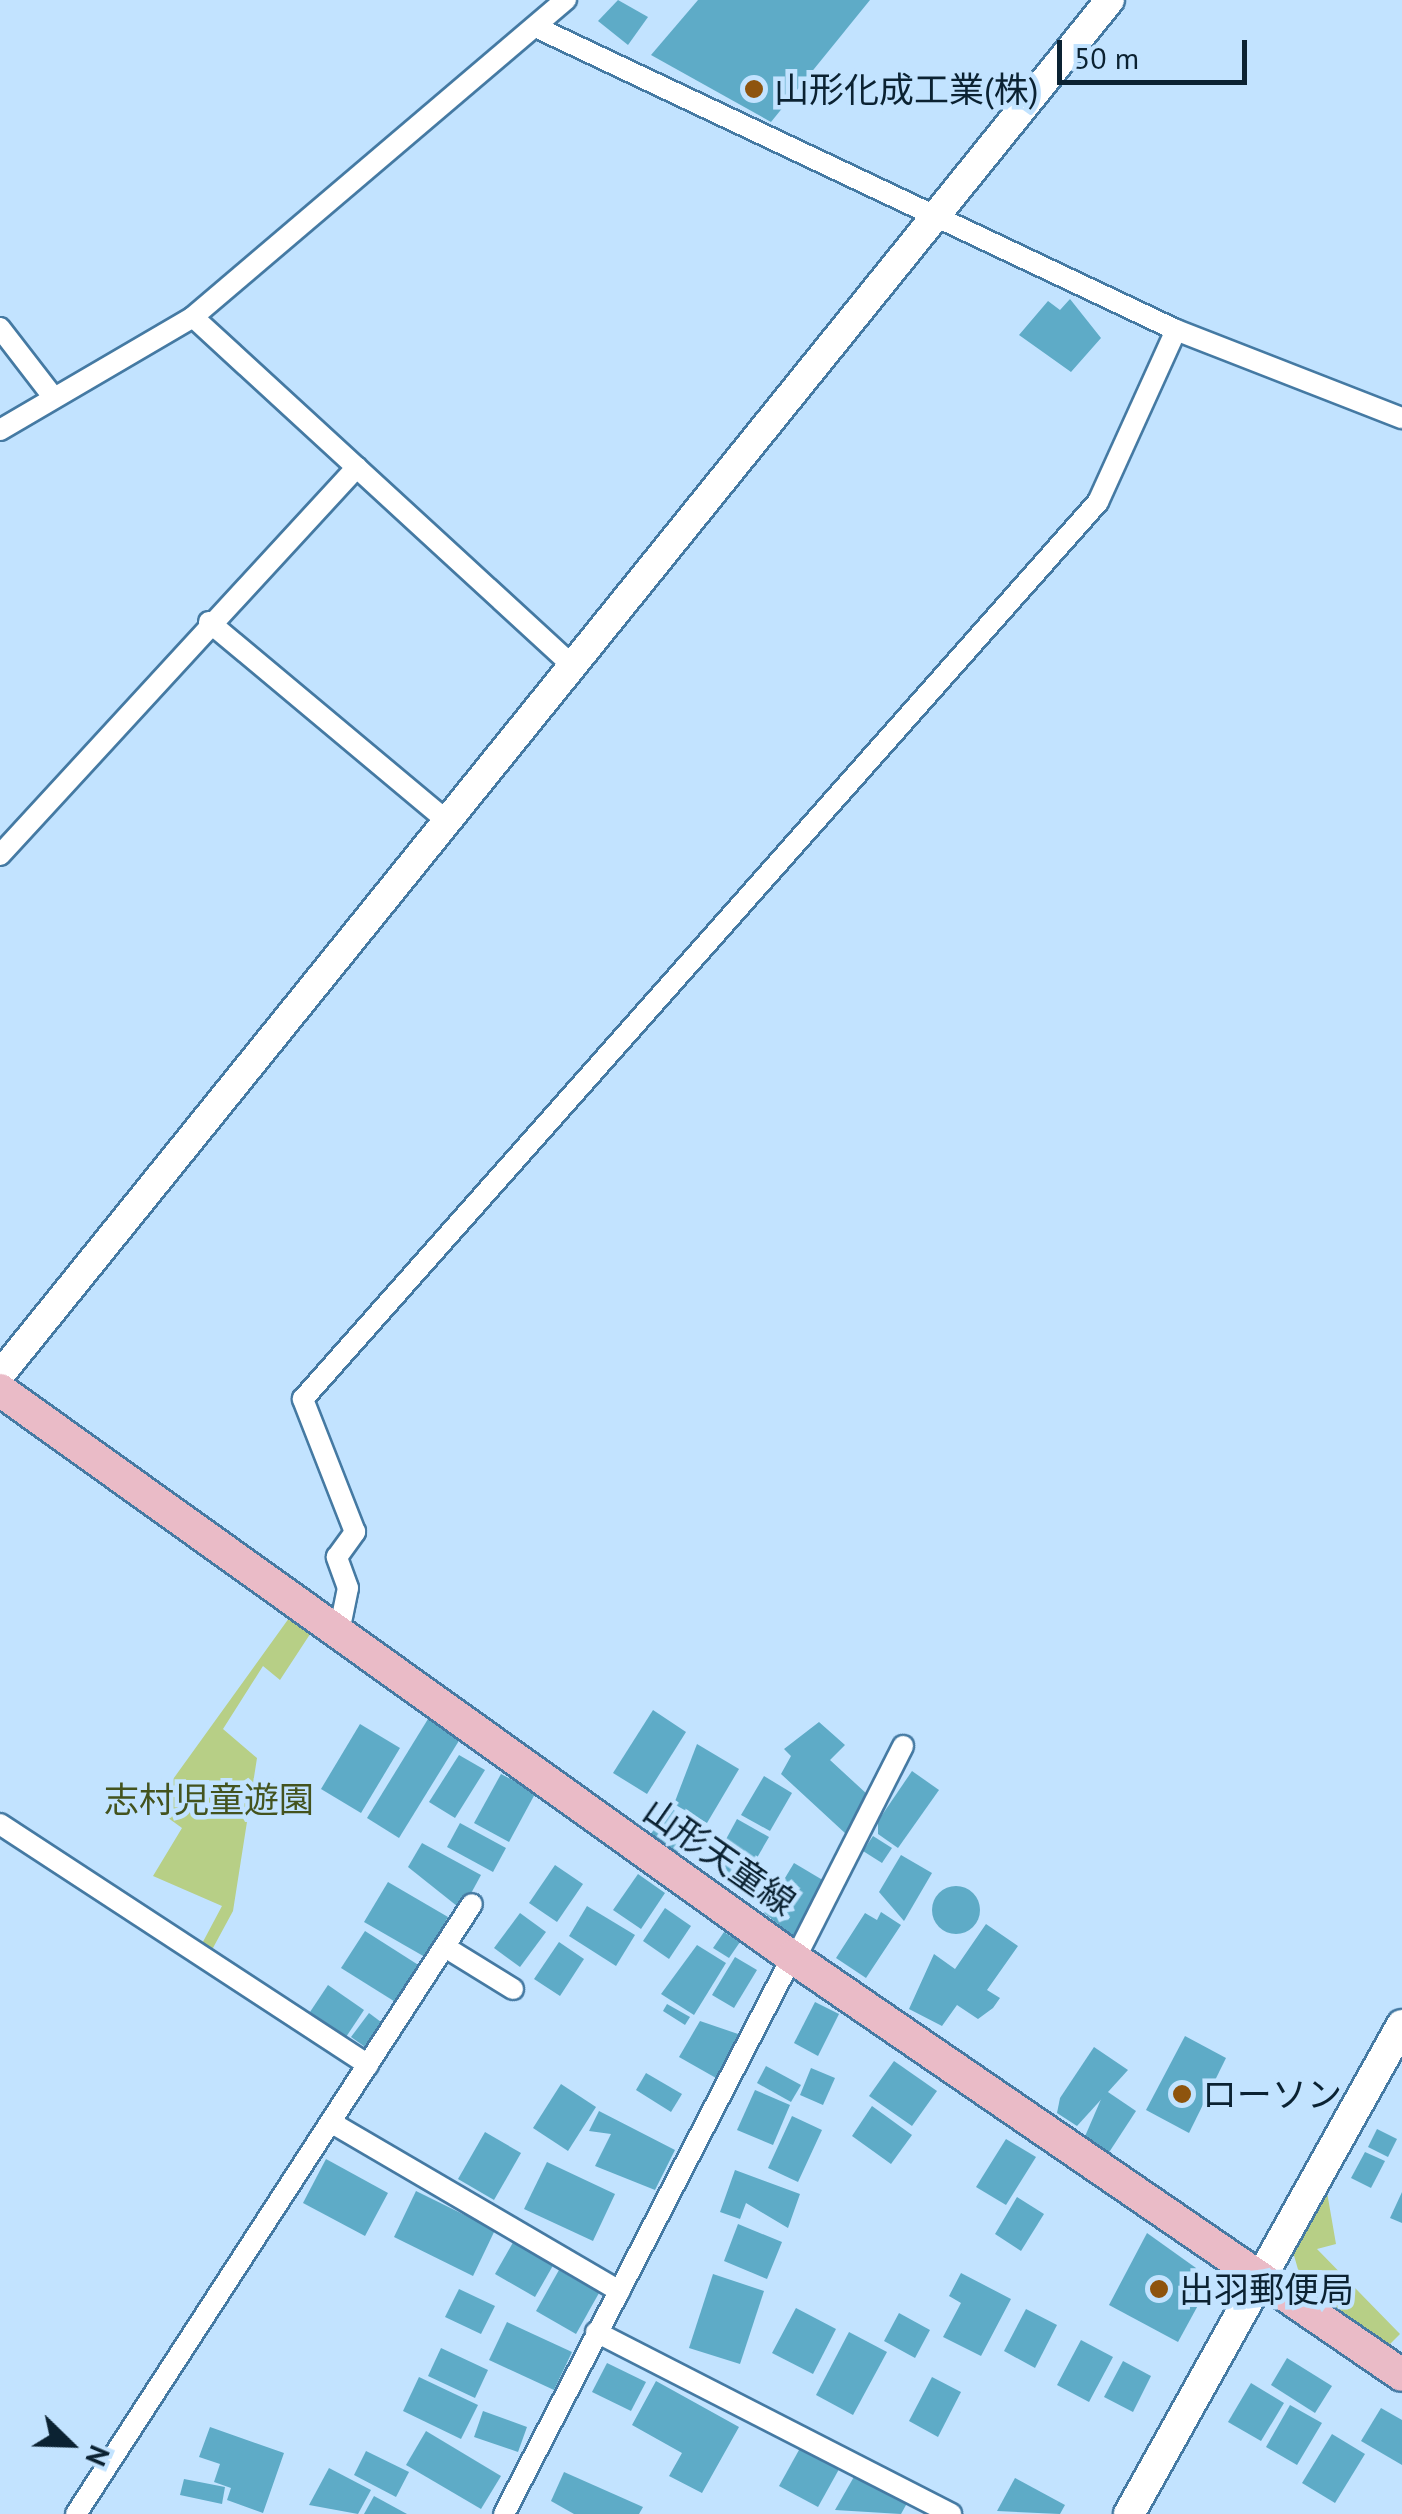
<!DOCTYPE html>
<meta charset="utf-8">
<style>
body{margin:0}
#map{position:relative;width:1402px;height:2514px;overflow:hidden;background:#c2e3ff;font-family:"PT Sans","Noto Sans JP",sans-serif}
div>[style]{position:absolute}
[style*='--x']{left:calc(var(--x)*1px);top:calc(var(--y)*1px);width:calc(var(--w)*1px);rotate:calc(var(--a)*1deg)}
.green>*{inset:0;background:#b7cf86}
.building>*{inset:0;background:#5eabc7}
.round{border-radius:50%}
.roads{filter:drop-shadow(2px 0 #457aa3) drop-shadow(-2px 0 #457aa3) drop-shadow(0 2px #457aa3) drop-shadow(0 -2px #457aa3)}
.minor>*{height:20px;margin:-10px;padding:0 10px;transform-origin:10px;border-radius:10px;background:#fff}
.tertiary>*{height:28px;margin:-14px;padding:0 14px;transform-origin:14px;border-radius:14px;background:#fff}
.secondary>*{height:30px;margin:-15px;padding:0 15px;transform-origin:15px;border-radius:15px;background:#fff}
.primary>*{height:32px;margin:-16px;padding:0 16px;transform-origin:16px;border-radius:16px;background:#eabbc7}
.dots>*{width:28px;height:28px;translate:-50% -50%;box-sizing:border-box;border:5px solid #c2e3ff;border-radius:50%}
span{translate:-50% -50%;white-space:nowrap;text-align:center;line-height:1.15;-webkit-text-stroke:9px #c2e3ff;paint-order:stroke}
.poi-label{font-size:35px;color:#0b2232}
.left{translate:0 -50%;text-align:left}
.park-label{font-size:35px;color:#43531e}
.street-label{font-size:35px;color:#0b2232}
.north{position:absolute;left:20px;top:2394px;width:100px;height:100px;-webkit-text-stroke:8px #c2e3ff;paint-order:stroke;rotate:113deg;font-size:28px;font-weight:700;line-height:40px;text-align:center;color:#0b2232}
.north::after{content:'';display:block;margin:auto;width:35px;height:45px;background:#0b2232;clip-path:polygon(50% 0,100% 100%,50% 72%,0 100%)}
.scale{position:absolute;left:1057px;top:40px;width:190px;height:45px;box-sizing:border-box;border:5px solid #0b2232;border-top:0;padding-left:12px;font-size:30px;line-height:35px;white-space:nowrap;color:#0b2232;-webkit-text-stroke:8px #c2e3ff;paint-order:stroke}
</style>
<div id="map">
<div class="green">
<i style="clip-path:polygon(297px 1607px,318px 1622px,280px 1680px,263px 1666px,223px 1729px,257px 1758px,233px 1911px,207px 1959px,197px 1953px,222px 1906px,153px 1876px,182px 1828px,153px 1807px)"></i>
<i style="clip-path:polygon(1323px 2169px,1336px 2244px,1317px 2249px,1400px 2334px,1385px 2349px,1303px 2287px,1287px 2231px)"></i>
</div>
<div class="building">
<i style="clip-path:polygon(618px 0,648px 17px,628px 45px,598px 21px)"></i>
<i style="clip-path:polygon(698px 0,870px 0,771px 122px,651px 55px)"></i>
<i style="clip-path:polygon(1070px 299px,1101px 338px,1071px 372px,1019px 335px,1048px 301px,1060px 310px)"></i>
<i style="clip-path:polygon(653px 1710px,686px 1732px,647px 1794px,613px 1773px)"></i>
<i style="clip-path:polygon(428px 1719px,460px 1739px,399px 1838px,367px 1818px)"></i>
<i style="clip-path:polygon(819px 1722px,845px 1745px,830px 1760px,868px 1795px,846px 1834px,781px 1774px,791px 1756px,784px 1749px)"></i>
<i style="clip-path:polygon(360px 1724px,400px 1748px,361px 1813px,321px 1789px)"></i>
<i style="clip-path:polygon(697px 1744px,739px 1769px,707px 1823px,674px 1804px)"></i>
<i style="clip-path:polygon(459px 1755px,485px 1770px,455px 1818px,429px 1802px)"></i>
<i style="clip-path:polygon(912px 1771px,939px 1790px,898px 1848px,878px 1834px,878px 1821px)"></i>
<i style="clip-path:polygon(501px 1774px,536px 1792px,509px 1842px,474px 1823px)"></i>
<i style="clip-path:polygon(764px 1776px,792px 1793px,770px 1831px,741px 1815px)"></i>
<i style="clip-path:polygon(670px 1807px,697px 1827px,674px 1858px,648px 1838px)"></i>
<i style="clip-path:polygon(737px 1819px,769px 1837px,743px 1882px,712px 1865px)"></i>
<i style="clip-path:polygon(460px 1823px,506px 1848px,493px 1872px,447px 1847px)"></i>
<i style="clip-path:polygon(873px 1836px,892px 1848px,882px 1863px,863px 1851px)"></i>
<i style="clip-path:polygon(422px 1843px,481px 1875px,462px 1910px,408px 1867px)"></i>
<i style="clip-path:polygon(901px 1855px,932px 1873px,904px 1921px,879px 1892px)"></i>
<i style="clip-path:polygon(794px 1863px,826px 1882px,793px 1936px,764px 1913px)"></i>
<i style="clip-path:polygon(555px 1865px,583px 1884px,557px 1922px,529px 1903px)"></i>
<i style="clip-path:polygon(638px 1874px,665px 1893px,641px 1929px,613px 1910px)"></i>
<i style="clip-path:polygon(388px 1882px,448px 1917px,425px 1957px,364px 1922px)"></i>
<i class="round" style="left:932px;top:1886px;width:48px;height:48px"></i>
<i style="clip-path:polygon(587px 1906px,635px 1935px,616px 1966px,569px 1936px)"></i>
<i style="clip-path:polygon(665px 1908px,691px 1926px,669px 1959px,643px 1941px)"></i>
<i style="clip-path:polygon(881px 1912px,901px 1925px,866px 1978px,836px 1958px,865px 1913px,877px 1920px)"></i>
<i style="clip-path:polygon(520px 1913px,546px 1932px,520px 1967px,494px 1948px)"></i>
<i style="clip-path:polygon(986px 1924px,1018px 1946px,987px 1990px,1000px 1998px,993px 2008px,978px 2019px,957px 2005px,942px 2026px,909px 2009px,934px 1954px,955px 1969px)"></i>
<i style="clip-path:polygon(365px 1931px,420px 1966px,397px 2003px,341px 1968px)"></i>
<i style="clip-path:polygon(724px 1932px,740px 1942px,729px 1958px,713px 1948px)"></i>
<i style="clip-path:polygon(559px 1942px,584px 1959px,560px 1996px,534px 1979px)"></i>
<i style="clip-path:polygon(697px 1945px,726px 1963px,694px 2015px,661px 1994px)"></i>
<i style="clip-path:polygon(735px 1957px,757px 1970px,734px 2008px,712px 1995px)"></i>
<i style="clip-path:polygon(328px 1985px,364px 2010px,346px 2037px,310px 2012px)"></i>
<i style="clip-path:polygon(815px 2002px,839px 2014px,818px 2056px,794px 2043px)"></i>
<i style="clip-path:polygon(667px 2004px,690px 2017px,685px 2025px,663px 2011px)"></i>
<i style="clip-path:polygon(369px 2013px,385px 2025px,368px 2049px,351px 2037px)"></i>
<i style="clip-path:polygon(700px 2021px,741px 2035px,716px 2078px,679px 2057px)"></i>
<i style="clip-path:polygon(1185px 2036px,1226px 2058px,1189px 2133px,1146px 2110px)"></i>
<i style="clip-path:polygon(1094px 2047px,1128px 2070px,1077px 2126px,1057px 2113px,1060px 2098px)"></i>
<i style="clip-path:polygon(894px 2061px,937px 2091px,912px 2126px,869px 2096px)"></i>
<i style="clip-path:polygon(766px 2066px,801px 2085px,791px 2102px,757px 2083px)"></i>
<i style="clip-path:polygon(811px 2068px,835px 2078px,823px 2105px,800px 2095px)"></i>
<i style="clip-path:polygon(646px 2073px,682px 2094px,671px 2112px,636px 2090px)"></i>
<i style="clip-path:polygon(561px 2084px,596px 2107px,568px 2151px,533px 2128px)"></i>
<i style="clip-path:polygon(755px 2090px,790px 2105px,773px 2145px,737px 2130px)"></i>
<i style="clip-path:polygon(1105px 2090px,1136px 2111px,1106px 2157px,1083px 2141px)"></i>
<i style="clip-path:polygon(872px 2106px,912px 2135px,891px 2164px,852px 2136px)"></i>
<i style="clip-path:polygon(599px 2111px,675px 2150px,655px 2190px,595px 2166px,611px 2134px,589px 2131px)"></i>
<i style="clip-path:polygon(792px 2116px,822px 2130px,798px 2182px,768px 2168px)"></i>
<i style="clip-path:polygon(1377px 2129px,1397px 2139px,1388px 2157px,1368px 2147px)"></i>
<i style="clip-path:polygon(485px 2132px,521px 2153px,494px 2200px,458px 2179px)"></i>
<i style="clip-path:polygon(1006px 2139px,1036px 2157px,1006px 2205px,976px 2187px)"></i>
<i style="clip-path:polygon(1365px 2152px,1385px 2161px,1371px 2188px,1351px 2178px)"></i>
<i style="clip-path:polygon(326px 2159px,388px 2193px,365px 2236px,303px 2203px)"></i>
<i style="clip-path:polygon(547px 2162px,615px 2194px,593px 2241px,524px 2209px)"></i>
<i style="clip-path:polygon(735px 2170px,800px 2194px,788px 2228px,746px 2203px,740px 2219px,720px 2212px)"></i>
<i style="clip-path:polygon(416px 2191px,495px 2230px,473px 2276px,394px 2237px)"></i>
<i style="clip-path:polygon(1402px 2192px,1402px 2223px,1390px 2218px)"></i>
<i style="clip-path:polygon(1017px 2197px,1044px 2214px,1021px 2251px,995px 2234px)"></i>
<i style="clip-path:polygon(738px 2224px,782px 2242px,767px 2279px,724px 2261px)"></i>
<i style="clip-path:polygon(1147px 2233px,1196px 2268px,1202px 2298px,1178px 2342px,1109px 2305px)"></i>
<i style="clip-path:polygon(515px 2239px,555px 2262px,535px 2297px,495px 2274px)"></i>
<i style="clip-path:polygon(559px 2270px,599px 2293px,576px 2334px,536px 2311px)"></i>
<i style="clip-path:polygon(961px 2273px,1011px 2299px,981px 2356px,943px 2337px,961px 2303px,949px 2296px)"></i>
<i style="clip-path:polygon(713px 2274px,764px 2291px,740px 2364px,689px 2348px)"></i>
<i style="clip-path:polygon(459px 2289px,495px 2306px,481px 2334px,445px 2317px)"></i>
<i style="clip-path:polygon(796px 2308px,836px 2329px,813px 2374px,772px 2353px)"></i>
<i style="clip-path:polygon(1026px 2309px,1057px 2325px,1035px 2368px,1004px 2351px)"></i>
<i style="clip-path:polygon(899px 2313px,930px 2330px,915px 2358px,884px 2341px)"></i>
<i style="clip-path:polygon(507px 2322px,572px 2352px,554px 2390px,489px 2360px)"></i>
<i style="clip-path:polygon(849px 2332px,887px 2352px,853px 2415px,816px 2395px)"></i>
<i style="clip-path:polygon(1081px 2340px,1113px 2357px,1089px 2402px,1057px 2385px)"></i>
<i style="clip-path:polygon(441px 2348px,488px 2370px,475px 2398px,428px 2376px)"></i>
<i style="clip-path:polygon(1287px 2358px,1332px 2386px,1315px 2413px,1271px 2385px)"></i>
<i style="clip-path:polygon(1123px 2361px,1151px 2376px,1133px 2412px,1104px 2397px)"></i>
<i style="clip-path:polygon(607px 2363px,646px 2382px,631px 2411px,592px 2392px)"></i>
<i style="clip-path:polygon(419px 2377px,478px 2405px,461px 2439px,403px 2411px)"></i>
<i style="clip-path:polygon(932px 2377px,961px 2392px,938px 2437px,909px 2421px)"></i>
<i style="clip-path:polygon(656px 2381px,739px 2427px,702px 2493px,669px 2476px,682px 2453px,632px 2425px)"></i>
<i style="clip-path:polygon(1251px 2383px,1284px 2403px,1261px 2441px,1228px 2422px)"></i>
<i style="clip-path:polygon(1290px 2405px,1322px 2423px,1297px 2465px,1266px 2447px)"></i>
<i style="clip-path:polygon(1381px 2408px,1402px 2420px,1402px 2465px,1361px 2441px)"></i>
<i style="clip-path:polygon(483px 2411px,527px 2427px,518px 2452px,474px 2437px)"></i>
<i style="clip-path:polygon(210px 2427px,284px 2453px,263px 2513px,227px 2500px,231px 2488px,214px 2482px,220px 2464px,199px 2457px)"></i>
<i style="clip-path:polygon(426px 2431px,501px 2476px,481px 2509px,406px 2465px)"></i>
<i style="clip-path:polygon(1332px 2434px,1365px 2454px,1335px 2503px,1302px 2483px)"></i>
<i style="clip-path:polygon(804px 2441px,843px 2462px,818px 2507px,779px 2486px)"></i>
<i style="clip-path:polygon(366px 2451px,409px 2472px,396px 2497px,354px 2475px)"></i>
<i style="clip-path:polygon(329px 2468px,371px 2490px,358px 2514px,309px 2505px)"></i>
<i style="clip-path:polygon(859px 2468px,911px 2496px,901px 2514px,835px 2510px)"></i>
<i style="clip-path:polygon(564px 2472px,643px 2507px,639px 2514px,574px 2514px,551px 2501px)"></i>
<i style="clip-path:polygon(1015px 2478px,1065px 2505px,1060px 2514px,997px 2511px)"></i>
<i style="clip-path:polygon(184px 2479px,225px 2487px,222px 2504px,180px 2495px)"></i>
<i style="clip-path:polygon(374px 2496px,407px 2514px,364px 2514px)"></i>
</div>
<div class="roads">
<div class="minor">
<i style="--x:540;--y:29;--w:704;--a:25.33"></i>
<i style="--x:1176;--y:330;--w:243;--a:21.3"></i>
<i style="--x:193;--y:317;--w:519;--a:42.58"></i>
<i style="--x:0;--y:328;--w:88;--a:52.4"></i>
<i style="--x:0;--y:430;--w:224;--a:-30.3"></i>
<i style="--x:193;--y:317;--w:490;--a:-40.4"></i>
<i style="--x:209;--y:622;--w:312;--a:39.9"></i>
<i style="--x:0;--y:855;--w:527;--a:-47.38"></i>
<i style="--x:338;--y:1637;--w:50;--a:-78.5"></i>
<i style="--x:348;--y:1588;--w:33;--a:-110"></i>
<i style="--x:337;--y:1557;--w:31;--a:-54"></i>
<i style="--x:355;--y:1532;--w:143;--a:-111.4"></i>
<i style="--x:303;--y:1399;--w:1199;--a:-48.45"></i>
<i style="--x:1098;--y:502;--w:189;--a:-65.6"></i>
<i style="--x:0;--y:1824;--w:440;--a:33.2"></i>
<i style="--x:445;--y:1947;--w:80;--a:31.7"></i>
<i style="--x:795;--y:1959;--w:239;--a:-63.1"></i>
<i style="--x:332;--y:2123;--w:333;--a:30.3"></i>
<i style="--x:596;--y:2332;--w:399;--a:27.1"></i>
<i style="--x:76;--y:2514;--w:727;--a:-57.01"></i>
<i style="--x:504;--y:2514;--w:627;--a:-62.66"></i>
</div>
<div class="tertiary">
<i style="--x:0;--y:1375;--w:1767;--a:-51.09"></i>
</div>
<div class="secondary">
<i style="--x:1129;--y:2514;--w:560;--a:-60.83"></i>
</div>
<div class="primary">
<i style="--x:0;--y:1390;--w:974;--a:35.6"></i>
<i style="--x:792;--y:1957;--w:739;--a:34.42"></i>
</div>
</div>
<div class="dots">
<i style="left:754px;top:89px;background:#8e540e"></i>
<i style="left:1182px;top:2094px;background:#8e540e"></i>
<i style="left:1159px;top:2289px;background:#8e540e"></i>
</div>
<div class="poi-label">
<span class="left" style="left:774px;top:89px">山形化成工業(株)</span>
<span class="left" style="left:1202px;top:2094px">ローソン</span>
<span class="left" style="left:1179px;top:2289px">出羽郵便局</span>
</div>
<div class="park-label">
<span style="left:209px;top:1799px">志村児童遊園</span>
</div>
<div class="street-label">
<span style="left:720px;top:1856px;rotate:35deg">山形天童線</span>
</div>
<div class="north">N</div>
<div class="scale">50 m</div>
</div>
